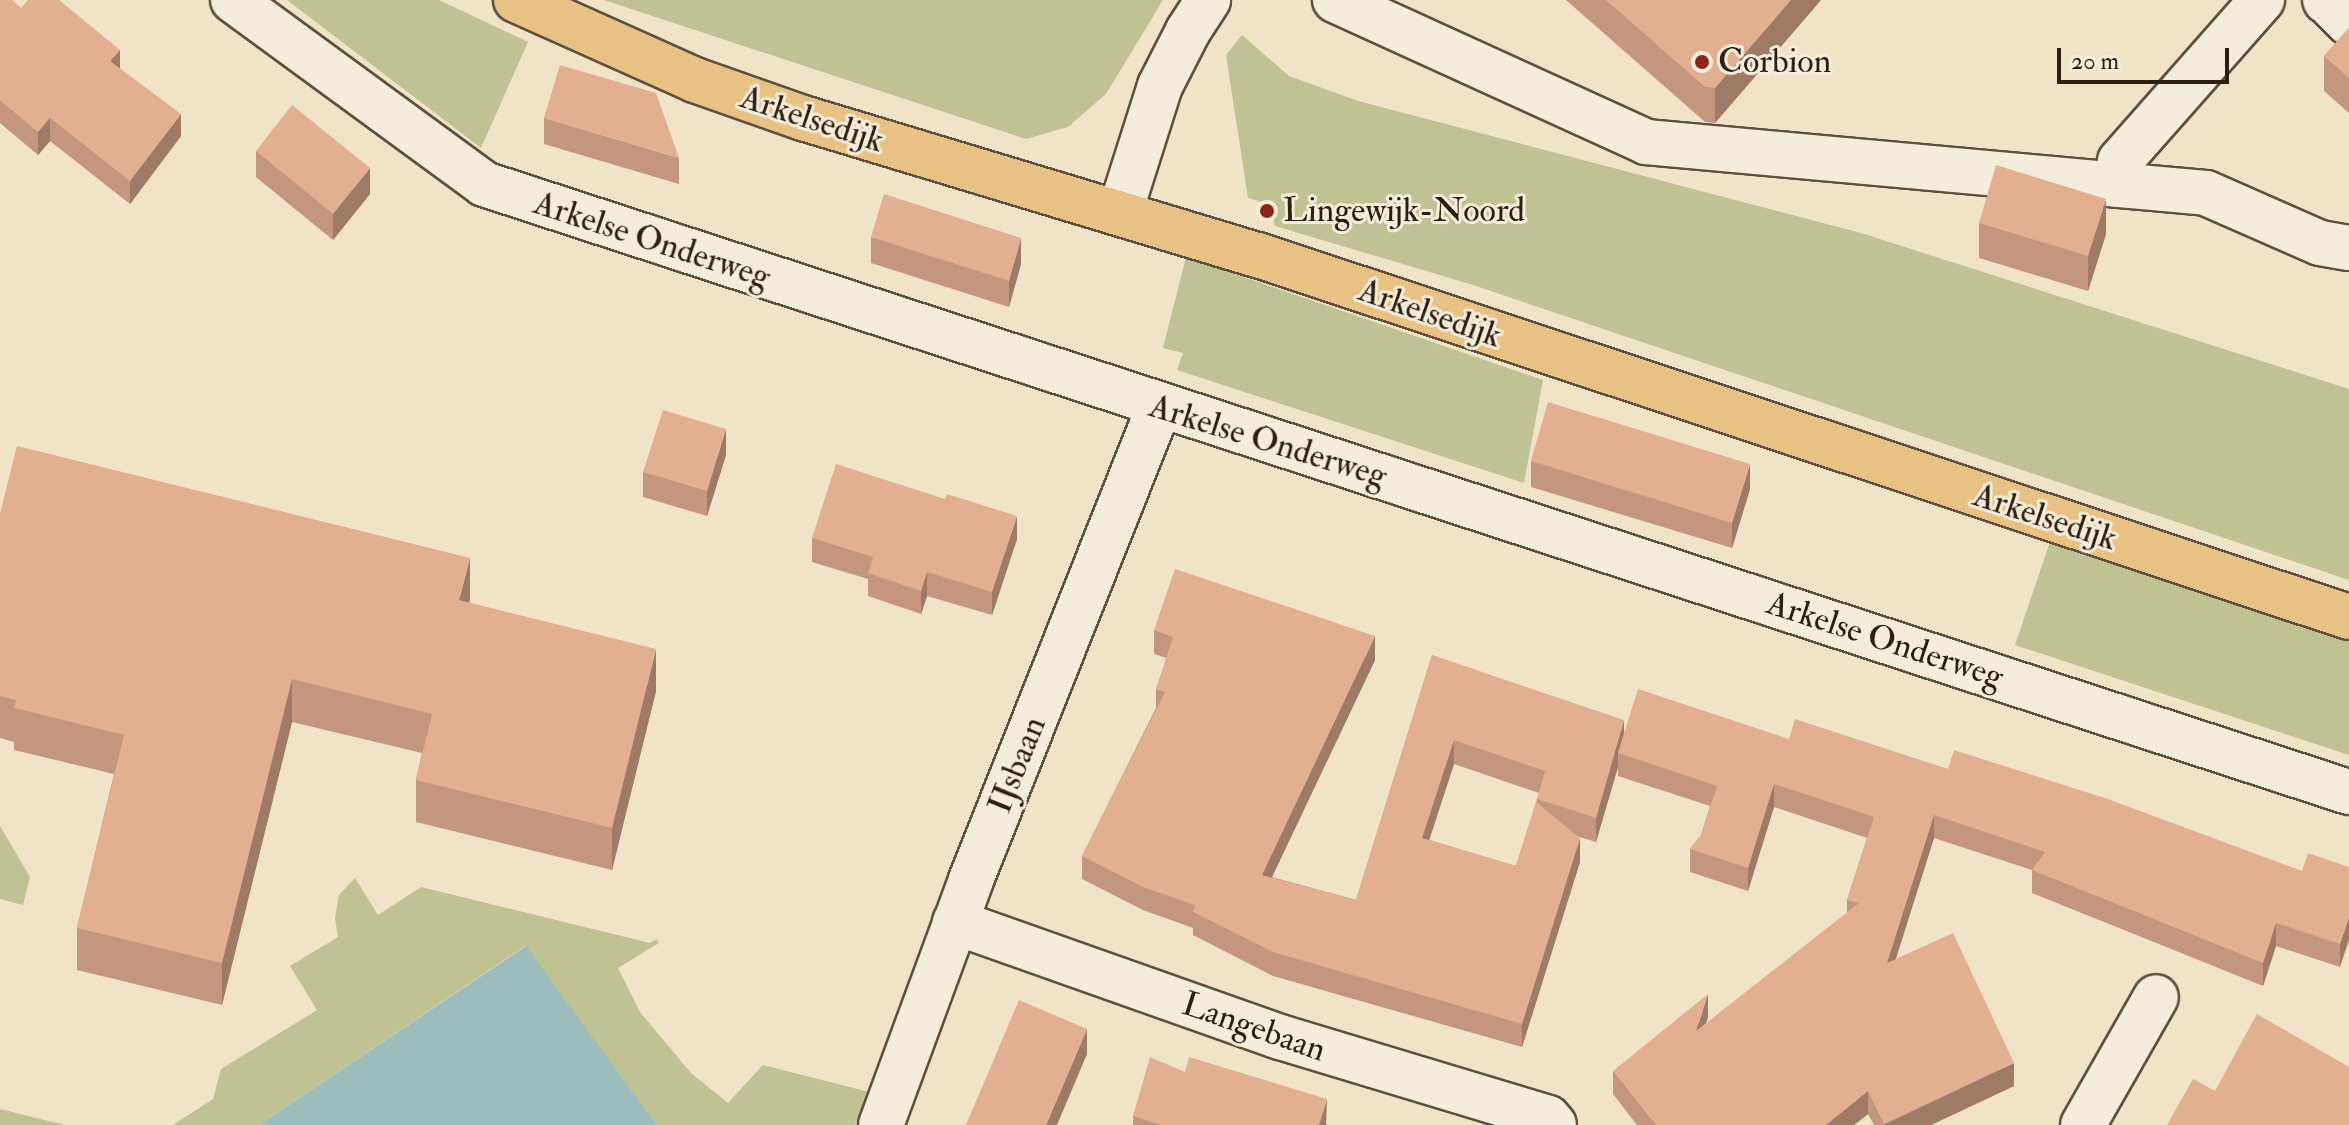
<!DOCTYPE html>
<style>
body{margin:0}
#map{position:relative;width:2349px;height:1125px;overflow:hidden;background:#f0e3c8;font-family:"IM FELL Double Pica",serif}
div>[style]{position:absolute}
[style*='--x']{left:calc(var(--x)*1px);top:calc(var(--y)*1px);width:calc(var(--w)*1px);rotate:calc(var(--a)*1deg)}
.green>*{inset:0;background:#bfc292}
.water>*{inset:0;background:#9dbdbd}
.roads{filter:drop-shadow(2px 0 #5e4f3e) drop-shadow(-2px 0 #5e4f3e) drop-shadow(0 2px #5e4f3e) drop-shadow(0 -2px #5e4f3e)}
.minor>*{height:44px;margin:-22px;padding:0 22px;transform-origin:22px;border-radius:22px;background:#f5eddb}
.major>*{height:44px;margin:-22px;padding:0 22px;transform-origin:22px;border-radius:22px;background:#e8c284}
.wall>*{inset:0;background:#c3967d}
.shaded-wall>*{inset:0;background:#9f7a66}
.building>*{inset:0;background:#e3af91}
.dots>*{width:22px;height:22px;translate:-50% -50%;box-sizing:border-box;border:4px solid #f5eddb;border-radius:50%}
span{translate:-50% -50%;white-space:nowrap;text-align:center;line-height:1.15;-webkit-text-stroke:6px #f5eddb;paint-order:stroke}
.poi-label{font-size:34px;color:#2e1e10}
.left{translate:0 -50%;text-align:left}
.street-label{font-size:34px;color:#2e1e10}
.scale{position:absolute;left:2057px;top:48px;width:172px;height:36px;box-sizing:border-box;border:4px solid #2e1e10;border-top:0;padding-left:10px;font-size:24px;line-height:28px;white-space:nowrap;color:#2e1e10;-webkit-text-stroke:6px #f5eddb;paint-order:stroke}
</style>
<div id="map">
<div class="green">
<i style="clip-path:polygon(287px 0,439px 0,528px 42px,481px 148px)"></i>
<i style="clip-path:polygon(604px 0,1163px 0,1106px 94px,1068px 127px,1026px 139px)"></i>
<i style="clip-path:polygon(1242px 35px,1289px 76px,1358px 101px,1861px 233px,2349px 389px,2349px 580px,1470px 284px,1275px 226px,1269px 204px,1248px 198px,1226px 55px)"></i>
<i style="clip-path:polygon(1186px 257px,1543px 380px,1524px 483px,1177px 370px,1183px 353px,1163px 348px)"></i>
<i style="clip-path:polygon(2050px 542px,2349px 636px,2349px 755px,2015px 645px)"></i>
<i style="clip-path:polygon(0 826px,30px 877px,23px 905px,0 899px)"></i>
<i style="clip-path:polygon(355px 878px,378px 915px,421px 887px,650px 943px,656px 939px,659px 943px,618px 968px,640px 1012px,691px 1073px,728px 1103px,763px 1065px,869px 1092px,855px 1125px,657px 1125px,525px 946px,259px 1125px,173px 1125px,213px 1099px,221px 1069px,317px 1010px,290px 966px,338px 937px,335px 918px,339px 895px)"></i>
<i style="clip-path:polygon(0 1109px,65px 1125px,0 1125px)"></i>
</div>
<div class="water">
<i style="clip-path:polygon(526px 946px,657px 1125px,259px 1125px)"></i>
</div>
<div class="roads">
<div class="minor">
<i style="--x:233;--y:0;--w:311;--a:36.2"></i>
<i style="--x:484;--y:184;--w:1962;--a:18.06"></i>
<i style="--x:1335;--y:0;--w:342;--a:24.5"></i>
<i style="--x:1646;--y:142;--w:562;--a:5.2"></i>
<i style="--x:2206;--y:193;--w:124;--a:23.7"></i>
<i style="--x:2320;--y:243;--w:29;--a:10"></i>
<i style="--x:2325;--y:0;--w:33;--a:44"></i>
<i style="--x:2118;--y:185;--w:24;--a:-85"></i>
<i style="--x:2120;--y:161;--w:215;--a:-48.6"></i>
<i style="--x:1120;--y:212;--w:132;--a:-72.4"></i>
<i style="--x:1160;--y:86;--w:62;--a:-63"></i>
<i style="--x:1188;--y:31;--w:37;--a:-57"></i>
<i style="--x:955;--y:922;--w:345;--a:19.5"></i>
<i style="--x:1280;--y:1037;--w:280;--a:16.8"></i>
<i style="--x:1548;--y:1118;--w:9;--a:49"></i>
<i style="--x:881;--y:1125;--w:261;--a:-69.8"></i>
<i style="--x:971;--y:880;--w:509;--a:-68.32"></i>
<i style="--x:2083;--y:1125;--w:147;--a:-60.3"></i>
</div>
<div class="major">
<i style="--x:516;--y:0;--w:196;--a:24.1"></i>
<i style="--x:695;--y:80;--w:114;--a:19.4"></i>
<i style="--x:803;--y:118;--w:475;--a:16.8"></i>
<i style="--x:1258;--y:255;--w:1149;--a:18.36"></i>
</div>
</div>
<div class="wall">
<i style="clip-path:polygon(0 0,21px 8px,120px 68px,181px 136px,130px 204px,50px 141px,38px 155px,0 123px)"></i>
<i style="clip-path:polygon(1566px 0,1821px 0,1715px 123px,1705px 122px)"></i>
<i style="clip-path:polygon(2349px 28px,2349px 113px,2324px 91px,2324px 56px)"></i>
<i style="clip-path:polygon(544px 118px,679px 158px,679px 184px,544px 144px)"></i>
<i style="clip-path:polygon(256px 151px,370px 194px,333px 240px,256px 177px)"></i>
<i style="clip-path:polygon(1979px 223px,2106px 234px,2088px 291px,1979px 258px)"></i>
<i style="clip-path:polygon(871px 237px,1021px 264px,1009px 307px,871px 263px)"></i>
<i style="clip-path:polygon(726px 455px,707px 516px,643px 497px,643px 472px)"></i>
<i style="clip-path:polygon(1531px 461px,1750px 489px,1732px 548px,1531px 487px)"></i>
<i style="clip-path:polygon(0 514px,470px 600px,469px 603px,656px 691px,612px 870px,416px 822px,416px 780px,422px 753px,292px 722px,222px 1005px,77px 970px,77px 928px,114px 774px,14px 750px,14px 742px,0 738px)"></i>
<i style="clip-path:polygon(812px 538px,1017px 539px,992px 615px,927px 596px,921px 614px,868px 596px,868px 579px,812px 562px)"></i>
<i style="clip-path:polygon(evenodd,1154px 630px,1375px 660px,1272px 877px,1356px 900px,1432px 655px,1624px 732px,1789px 739px,1948px 769px,2302px 871px,2349px 867px,2340px 967px,2276px 946px,2263px 986px,2032px 893px,2032px 870px,1934px 838px,1896px 959px,2014px 1086px,1931px 1125px,1874px 1125px,1868px 1114px,1854px 1125px,1637px 1125px,1613px 1094px,1613px 1071px,1708px 1017px,1706px 1024px,1847px 913px,1847px 900px,1867px 838px,1774px 807px,1748px 891px,1690px 872px,1690px 849px,1701px 835px,1710px 806px,1618px 776px,1618px 767px,1596px 842px,1576px 836px,1580px 862px,1522px 1047px,1273px 976px,1193px 935px,1193px 928px,1143px 910px,1082px 879px,1082px 856px,1156px 708px,1156px 689px,1167px 658px,1154px 654px,1154px 630px,1454px 764px,1539px 793px,1516px 866px,1429px 840px,1454px 764px)"></i>
<i style="clip-path:polygon(1185px 1072px,1327px 1123px,1326px 1125px,1133px 1125px,1133px 1116px)"></i>
</div>
<div class="shaded-wall">
<i style="clip-path:polygon(1791px 0,1821px 0,1715px 123px,1715px 88px)"></i>
<i style="clip-path:polygon(120px 50px,120px 72px,110px 61px)"></i>
<i style="clip-path:polygon(181px 114px,181px 136px,130px 204px,130px 181px)"></i>
<i style="clip-path:polygon(50px 118px,50px 141px,38px 155px,38px 132px)"></i>
<i style="clip-path:polygon(370px 168px,370px 194px,333px 240px,333px 214px)"></i>
<i style="clip-path:polygon(2106px 199px,2106px 234px,2088px 291px,2088px 256px)"></i>
<i style="clip-path:polygon(1021px 238px,1021px 264px,1009px 307px,1009px 281px)"></i>
<i style="clip-path:polygon(726px 429px,726px 455px,707px 516px,707px 491px)"></i>
<i style="clip-path:polygon(1750px 464px,1750px 489px,1732px 548px,1732px 523px)"></i>
<i style="clip-path:polygon(1017px 516px,1017px 539px,992px 615px,992px 592px)"></i>
<i style="clip-path:polygon(470px 558px,470px 600px,459px 643px,459px 600px)"></i>
<i style="clip-path:polygon(927px 572px,927px 596px,921px 614px,921px 591px)"></i>
<i style="clip-path:polygon(1375px 636px,1375px 660px,1262px 898px,1262px 875px)"></i>
<i style="clip-path:polygon(656px 649px,656px 691px,612px 870px,612px 828px)"></i>
<i style="clip-path:polygon(292px 679px,292px 722px,222px 1005px,222px 963px)"></i>
<i style="clip-path:polygon(1624px 720px,1624px 743px,1618px 753px,1618px 767px,1596px 842px,1596px 818px)"></i>
<i style="clip-path:polygon(1454px 740px,1454px 764px,1422px 862px,1422px 838px)"></i>
<i style="clip-path:polygon(1774px 784px,1774px 807px,1748px 891px,1748px 868px)"></i>
<i style="clip-path:polygon(1934px 815px,1934px 838px,1887px 986px,1887px 963px)"></i>
<i style="clip-path:polygon(1580px 838px,1580px 862px,1522px 1047px,1522px 1024px)"></i>
<i style="clip-path:polygon(2349px 917px,2349px 940px,2340px 967px,2340px 944px)"></i>
<i style="clip-path:polygon(2276px 923px,2276px 946px,2263px 986px,2263px 963px)"></i>
<i style="clip-path:polygon(1708px 994px,1708px 1017px,1696px 1054px,1696px 1031px)"></i>
<i style="clip-path:polygon(1087px 1029px,1087px 1054px,1057px 1125px,1046px 1125px)"></i>
<i style="clip-path:polygon(2014px 1063px,2014px 1086px,1931px 1125px,1884px 1125px)"></i>
<i style="clip-path:polygon(1868px 1091px,1868px 1114px,1854px 1125px,1826px 1125px)"></i>
<i style="clip-path:polygon(1327px 1099px,1326px 1125px,1319px 1125px)"></i>
</div>
<div class="building">
<i style="clip-path:polygon(0 0,12px 0,21px 8px,28px 0,59px 0,120px 50px,110px 61px,181px 114px,130px 181px,50px 118px,38px 132px,0 100px)"></i>
<i style="clip-path:polygon(1606px 0,1791px 0,1715px 88px,1705px 87px)"></i>
<i style="clip-path:polygon(2349px 28px,2349px 78px,2324px 56px)"></i>
<i style="clip-path:polygon(560px 65px,656px 93px,679px 158px,544px 118px)"></i>
<i style="clip-path:polygon(292px 105px,370px 168px,333px 214px,256px 151px)"></i>
<i style="clip-path:polygon(1996px 165px,2106px 199px,2088px 256px,1979px 223px)"></i>
<i style="clip-path:polygon(884px 194px,1021px 238px,1009px 281px,871px 237px)"></i>
<i style="clip-path:polygon(1548px 402px,1750px 464px,1732px 523px,1531px 461px)"></i>
<i style="clip-path:polygon(663px 410px,726px 429px,707px 491px,643px 472px)"></i>
<i style="clip-path:polygon(17px 446px,470px 558px,459px 600px,656px 649px,612px 828px,416px 780px,432px 714px,292px 679px,222px 963px,77px 928px,124px 735px,14px 708px,16px 700px,0 696px,0 514px)"></i>
<i style="clip-path:polygon(836px 464px,945px 499px,947px 494px,1017px 516px,992px 592px,927px 572px,921px 591px,868px 573px,873px 557px,812px 538px)"></i>
<i style="clip-path:polygon(1175px 569px,1375px 636px,1262px 875px,1356px 900px,1432px 655px,1624px 720px,1596px 818px,1537px 799px,1545px 771px,1454px 740px,1422px 838px,1516px 866px,1536px 802px,1580px 838px,1522px 1024px,1273px 952px,1193px 912px,1195px 905px,1143px 887px,1082px 856px,1165px 692px,1156px 689px,1173px 637px,1154px 630px)"></i>
<i style="clip-path:polygon(1638px 689px,1789px 739px,1795px 719px,1948px 769px,1954px 750px,2105px 798px,2302px 871px,2308px 853px,2349px 867px,2349px 917px,2340px 944px,2276px 923px,2263px 963px,2032px 870px,2045px 852px,1934px 815px,1887px 963px,1953px 933px,2014px 1063px,1884px 1124px,1868px 1091px,1826px 1125px,1656px 1125px,1613px 1071px,1708px 994px,1696px 1031px,1859px 903px,1847px 900px,1874px 817px,1774px 784px,1748px 868px,1690px 849px,1701px 835px,1717px 786px,1618px 753px)"></i>
<i style="clip-path:polygon(1019px 1000px,1087px 1029px,1046px 1125px,966px 1125px)"></i>
<i style="clip-path:polygon(2257px 1014px,2349px 1067px,2349px 1125px,2167px 1125px,2193px 1079px,2215px 1091px)"></i>
<i style="clip-path:polygon(1150px 1057px,1185px 1072px,1189px 1057px,1327px 1099px,1319px 1125px,1162px 1125px,1133px 1116px)"></i>
</div>
<div class="dots">
<i style="left:1702px;top:62px;background:#8f2418"></i>
<i style="left:1267px;top:211px;background:#8f2418"></i>
</div>
<div class="poi-label">
<span class="left" style="left:1718px;top:62px">Corbion</span>
<span class="left" style="left:1283px;top:211px">Lingewijk-Noord</span>
</div>
<div class="street-label">
<span style="left:812px;top:119px;rotate:18deg">Arkelsedijk</span>
<span style="left:652px;top:240px;rotate:18deg">Arkelse Onderweg</span>
<span style="left:1430px;top:313px;rotate:19deg">Arkelsedijk</span>
<span style="left:1268px;top:441px;rotate:17deg">Arkelse Onderweg</span>
<span style="left:2045px;top:517px;rotate:18deg">Arkelsedijk</span>
<span style="left:1885px;top:640px;rotate:18deg">Arkelse Onderweg</span>
<span style="left:1017px;top:765px;rotate:-68deg">IJsbaan</span>
<span style="left:1254px;top:1027px;rotate:19deg">Langebaan</span>
</div>
<div class="scale">20 m</div>
</div>
